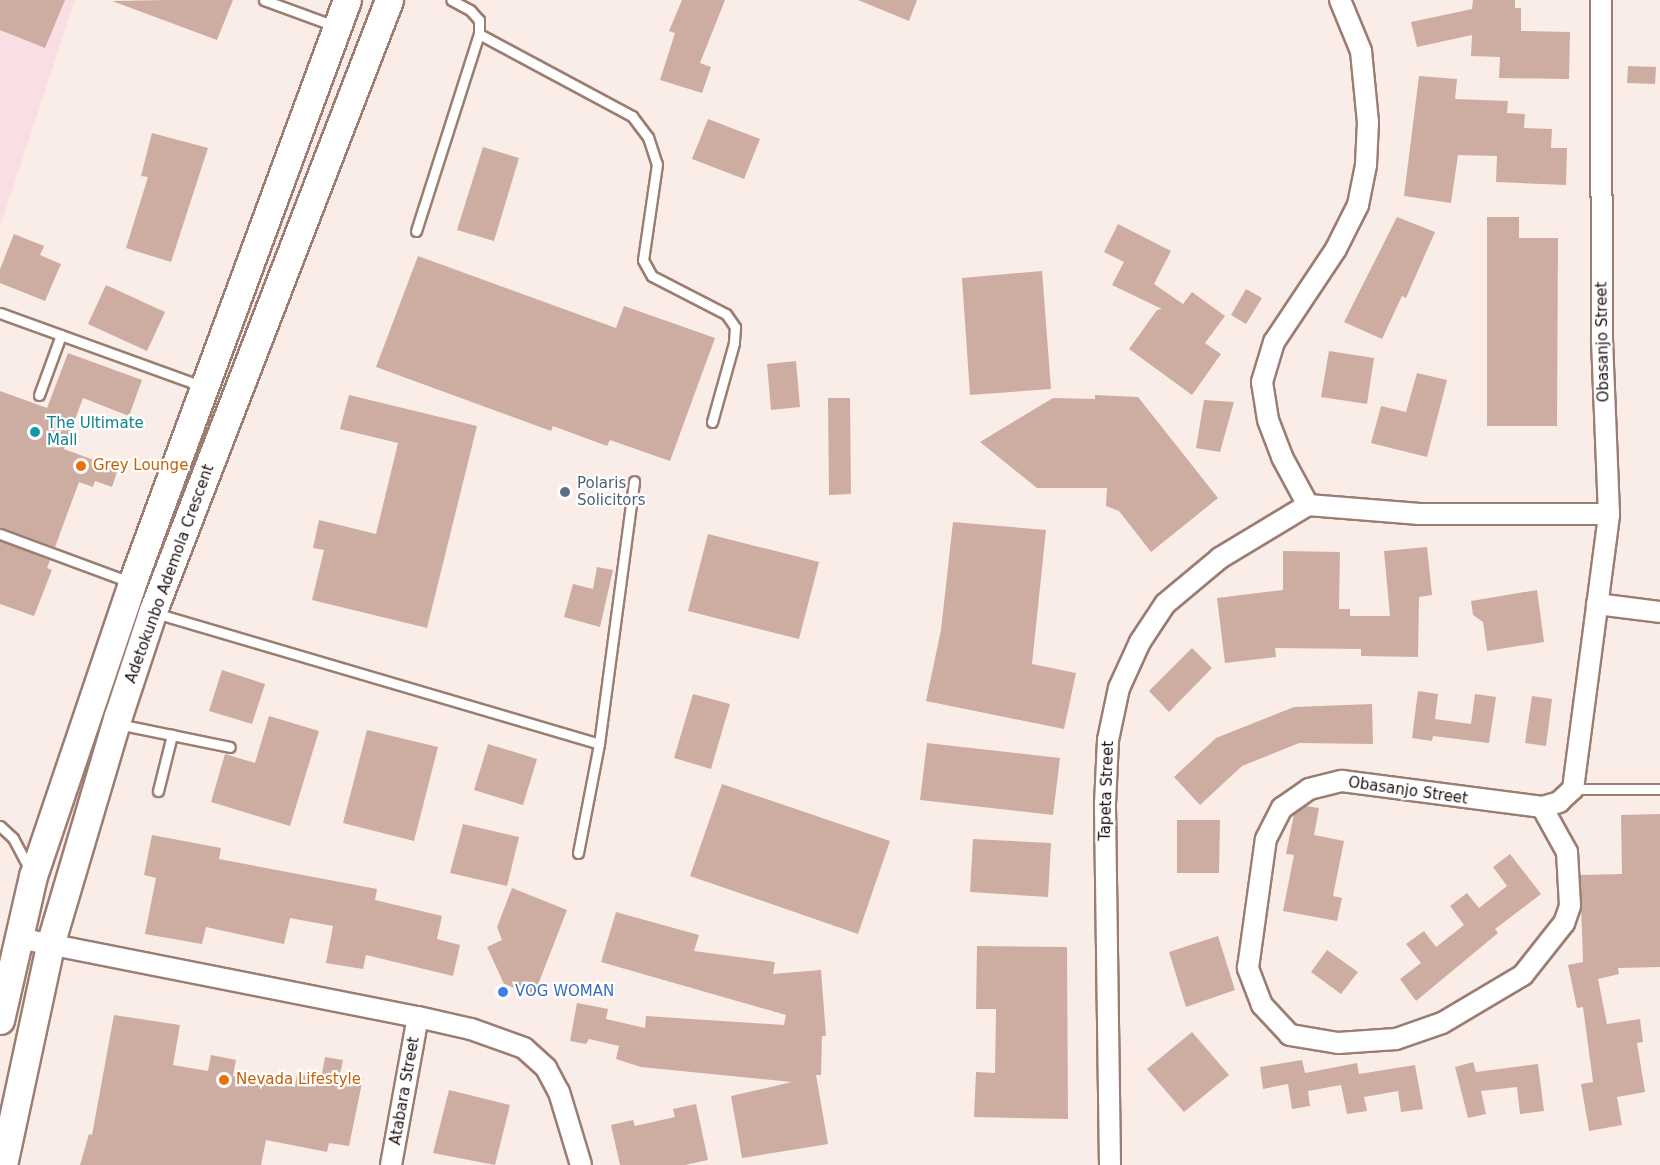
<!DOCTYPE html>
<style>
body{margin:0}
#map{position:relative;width:1660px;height:1165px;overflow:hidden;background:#faede8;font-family:"DejaVu Sans",sans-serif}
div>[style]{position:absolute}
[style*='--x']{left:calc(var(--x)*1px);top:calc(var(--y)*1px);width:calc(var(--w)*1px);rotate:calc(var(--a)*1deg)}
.commercial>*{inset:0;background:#f9dee4}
.building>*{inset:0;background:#cdada1}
.roads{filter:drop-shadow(2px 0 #9b7d72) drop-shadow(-2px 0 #9b7d72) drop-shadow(0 2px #9b7d72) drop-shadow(0 -2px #9b7d72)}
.service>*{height:9px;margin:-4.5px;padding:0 4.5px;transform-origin:4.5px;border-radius:4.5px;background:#fff}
.minor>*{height:20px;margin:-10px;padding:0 10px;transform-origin:10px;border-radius:10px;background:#fff}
.secondary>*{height:27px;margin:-13.5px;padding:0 13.5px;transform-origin:13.5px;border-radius:13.5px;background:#fff}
.dots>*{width:16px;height:16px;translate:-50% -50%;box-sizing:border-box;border:3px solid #fff;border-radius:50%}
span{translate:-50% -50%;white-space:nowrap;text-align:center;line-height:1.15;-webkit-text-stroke:4.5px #fff;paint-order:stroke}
.street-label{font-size:15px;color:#1d120e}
.culture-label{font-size:15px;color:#0d838f}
.left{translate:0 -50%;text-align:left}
.food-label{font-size:15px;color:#c56008}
.service-label{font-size:15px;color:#4e5e75}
.shop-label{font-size:15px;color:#366cbe}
</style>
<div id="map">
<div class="commercial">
<i style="clip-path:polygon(0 0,75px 0,0 227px)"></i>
</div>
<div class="building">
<i style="clip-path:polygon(0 0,65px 0,45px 48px,0 30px)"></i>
<i style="clip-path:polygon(166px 0,233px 0,217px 40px,112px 1px)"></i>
<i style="clip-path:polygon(682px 0,725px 0,700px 63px,711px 67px,702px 93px,660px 80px,675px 33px,669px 31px)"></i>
<i style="clip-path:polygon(858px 0,917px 0,909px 21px)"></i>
<i style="clip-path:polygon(1473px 0,1515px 0,1515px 8px,1521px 8px,1521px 31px,1570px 32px,1569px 79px,1499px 78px,1500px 57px,1471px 56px,1472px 35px,1417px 47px,1411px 22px,1472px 9px)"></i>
<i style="clip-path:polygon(1628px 66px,1656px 67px,1655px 84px,1627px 83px)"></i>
<i style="clip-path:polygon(1419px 76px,1457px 79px,1455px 99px,1508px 101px,1507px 113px,1525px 114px,1524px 128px,1552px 129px,1551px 148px,1567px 148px,1566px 185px,1496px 182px,1497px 156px,1458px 155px,1451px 203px,1404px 196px)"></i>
<i style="clip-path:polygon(708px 119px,760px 139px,744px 179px,692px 159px)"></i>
<i style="clip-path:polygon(152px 133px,208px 148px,171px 262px,126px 248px,148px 177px,141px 176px)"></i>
<i style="clip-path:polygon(483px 147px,519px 158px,494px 241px,457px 230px)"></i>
<i style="clip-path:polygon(1397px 217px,1435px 232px,1406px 298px,1402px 296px,1382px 339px,1344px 322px)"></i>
<i style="clip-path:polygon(1487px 217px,1519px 217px,1519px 238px,1558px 238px,1557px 426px,1487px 426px)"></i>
<i style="clip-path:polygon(1118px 224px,1171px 251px,1154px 284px,1183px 304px,1192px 292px,1225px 316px,1205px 343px,1221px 354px,1192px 395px,1129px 349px,1157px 310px,1162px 309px,1112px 285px,1124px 262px,1104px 252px)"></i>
<i style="clip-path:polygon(14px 234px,44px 246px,40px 255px,61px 264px,45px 301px,0 283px,0 269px)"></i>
<i style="clip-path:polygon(418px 256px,616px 328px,624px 306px,715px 338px,670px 461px,610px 440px,607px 446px,553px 426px,551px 431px,376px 367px)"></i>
<i style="clip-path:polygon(1042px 271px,1051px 389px,970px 395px,962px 278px)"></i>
<i style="clip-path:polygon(106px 285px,165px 312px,147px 351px,88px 324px)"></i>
<i style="clip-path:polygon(1246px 289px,1262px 298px,1246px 324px,1231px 315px)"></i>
<i style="clip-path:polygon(1329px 351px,1374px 358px,1367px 404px,1321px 397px)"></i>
<i style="clip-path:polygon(68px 353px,142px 380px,129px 416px,83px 398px,64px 449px,118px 469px,112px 487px,95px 481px,93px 487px,79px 482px,55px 547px,0 527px,0 391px,47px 408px)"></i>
<i style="clip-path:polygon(796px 361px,800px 407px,771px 410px,767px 364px)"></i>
<i style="clip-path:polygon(1417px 373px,1447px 380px,1427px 457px,1371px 443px,1381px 406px,1406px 412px)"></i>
<i style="clip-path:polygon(349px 395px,477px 426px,427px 628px,312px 600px,324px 550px,313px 548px,319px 520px,376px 534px,398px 443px,340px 429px)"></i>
<i style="clip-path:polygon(1095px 395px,1138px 397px,1218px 498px,1151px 552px,1119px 511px,1106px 506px,1107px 488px,1037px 488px,980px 442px,1053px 398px,1095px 399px)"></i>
<i style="clip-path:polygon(828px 398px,850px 398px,851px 494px,829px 495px)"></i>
<i style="clip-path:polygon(1204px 400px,1234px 402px,1220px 452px,1196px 448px)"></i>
<i style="clip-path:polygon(953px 522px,1046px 530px,1032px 664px,1076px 673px,1064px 729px,926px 701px,941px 630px)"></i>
<i style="clip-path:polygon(708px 534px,819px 562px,799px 639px,688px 611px)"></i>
<i style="clip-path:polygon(0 541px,50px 560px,47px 568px,52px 570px,34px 616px,0 604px)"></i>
<i style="clip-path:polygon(1427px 547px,1432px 595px,1419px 597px,1418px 657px,1361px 656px,1361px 649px,1275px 648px,1276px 657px,1225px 663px,1217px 598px,1283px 590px,1283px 551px,1340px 552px,1339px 609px,1350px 609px,1350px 616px,1390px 616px,1384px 551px)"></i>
<i style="clip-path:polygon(597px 567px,613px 570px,600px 627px,564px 617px,573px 584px,593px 589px)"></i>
<i style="clip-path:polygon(1537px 590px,1544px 642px,1487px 651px,1483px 622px,1473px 615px,1471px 601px)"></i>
<i style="clip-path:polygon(1192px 648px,1212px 668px,1169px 712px,1149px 691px)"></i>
<i style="clip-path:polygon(222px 670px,265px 684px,252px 724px,209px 711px)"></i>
<i style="clip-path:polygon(1418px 691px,1438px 694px,1435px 719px,1471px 724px,1475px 694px,1496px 697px,1489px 743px,1433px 736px,1432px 741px,1412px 738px)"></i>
<i style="clip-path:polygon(693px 694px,730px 704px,711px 769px,674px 758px)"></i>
<i style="clip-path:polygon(1532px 696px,1552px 699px,1546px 746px,1525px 743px)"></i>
<i style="clip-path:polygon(1372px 704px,1373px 744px,1299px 743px,1242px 766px,1200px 805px,1174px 777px,1216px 738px,1294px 707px)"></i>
<i style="clip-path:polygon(269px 716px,319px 731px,290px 826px,211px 802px,225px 754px,255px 763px)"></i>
<i style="clip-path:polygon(367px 730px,438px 747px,414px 841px,343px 823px)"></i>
<i style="clip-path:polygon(927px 743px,1060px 758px,1053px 815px,920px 800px)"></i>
<i style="clip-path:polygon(488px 744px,537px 759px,523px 805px,474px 790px)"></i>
<i style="clip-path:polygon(722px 784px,890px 841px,858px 934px,690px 876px)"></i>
<i style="clip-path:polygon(1306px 806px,1319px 808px,1314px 835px,1344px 841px,1333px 896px,1342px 898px,1337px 921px,1283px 911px,1294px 855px,1286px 854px,1294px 814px)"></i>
<i style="clip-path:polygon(1660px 814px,1660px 967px,1618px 968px,1619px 974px,1598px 979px,1607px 1024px,1640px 1019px,1643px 1042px,1637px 1043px,1645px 1092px,1617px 1097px,1622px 1125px,1589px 1131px,1581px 1084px,1593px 1082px,1583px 1007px,1577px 1008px,1568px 965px,1583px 962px,1580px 875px,1622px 874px,1621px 815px)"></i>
<i style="clip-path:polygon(1177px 820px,1220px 820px,1219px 873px,1177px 873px)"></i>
<i style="clip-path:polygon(463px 824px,519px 837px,507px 886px,450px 873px)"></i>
<i style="clip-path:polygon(152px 835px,221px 848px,219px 859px,377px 889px,375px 900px,442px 916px,437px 939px,460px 945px,453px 976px,366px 955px,363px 969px,326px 963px,333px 926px,290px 918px,284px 944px,206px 927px,202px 944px,145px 934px,156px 878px,144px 875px)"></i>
<i style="clip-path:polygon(973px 839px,1051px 843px,1048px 897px,970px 892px)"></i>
<i style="clip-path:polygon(1510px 854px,1541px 894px,1495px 929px,1498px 933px,1416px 1001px,1400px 979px,1421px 963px,1406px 944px,1424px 931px,1436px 947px,1464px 925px,1450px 906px,1467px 893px,1479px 908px,1507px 886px,1493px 867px)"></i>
<i style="clip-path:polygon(512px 888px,567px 910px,534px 995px,504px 984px,487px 947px,502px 940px,497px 927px)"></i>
<i style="clip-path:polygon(616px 912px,699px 935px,694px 951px,775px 962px,773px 974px,821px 970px,826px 1036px,822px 1036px,821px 1075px,816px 1075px,828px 1144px,742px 1158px,731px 1096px,792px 1082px,641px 1067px,616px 1059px,619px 1046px,589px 1039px,586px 1044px,570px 1041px,577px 1003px,608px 1009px,606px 1019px,645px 1028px,646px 1016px,784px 1025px,786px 1015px,601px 962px)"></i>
<i style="clip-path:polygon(1218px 936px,1235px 990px,1186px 1007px,1169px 952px)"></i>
<i style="clip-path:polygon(977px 946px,1067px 947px,1068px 1119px,974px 1117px,976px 1072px,995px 1073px,996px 1009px,976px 1009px)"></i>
<i style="clip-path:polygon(1327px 950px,1358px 972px,1341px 994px,1311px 972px)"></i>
<i style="clip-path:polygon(114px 1015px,180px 1025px,173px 1065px,208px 1071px,211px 1055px,236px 1060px,233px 1076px,295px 1087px,297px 1074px,321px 1079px,325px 1057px,343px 1060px,340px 1074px,363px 1078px,349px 1146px,329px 1143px,327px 1152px,266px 1140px,261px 1165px,80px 1165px,89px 1134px,92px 1135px)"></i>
<i style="clip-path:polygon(1192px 1032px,1229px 1075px,1184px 1112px,1147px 1069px)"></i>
<i style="clip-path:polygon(1302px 1060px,1305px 1073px,1357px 1063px,1359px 1074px,1415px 1065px,1423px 1109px,1401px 1112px,1398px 1091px,1364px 1097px,1367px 1111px,1347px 1114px,1341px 1085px,1308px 1091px,1310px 1106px,1292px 1109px,1288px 1084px,1263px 1089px,1260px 1067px)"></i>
<i style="clip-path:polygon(1473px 1062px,1476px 1072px,1538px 1064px,1544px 1111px,1520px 1114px,1517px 1087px,1481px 1091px,1486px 1114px,1468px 1118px,1455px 1067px)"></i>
<i style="clip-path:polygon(449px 1090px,510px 1105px,495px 1165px,433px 1153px)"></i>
<i style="clip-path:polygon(696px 1104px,708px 1160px,685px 1165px,620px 1165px,611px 1125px,633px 1120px,635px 1126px,675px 1117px,673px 1109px)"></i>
</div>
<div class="roads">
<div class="service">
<i style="--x:264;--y:0;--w:76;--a:20.1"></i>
<i style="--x:479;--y:34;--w:174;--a:28.2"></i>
<i style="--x:632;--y:116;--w:26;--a:53"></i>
<i style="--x:648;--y:137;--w:28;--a:72"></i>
<i style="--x:657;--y:164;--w:97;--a:98.3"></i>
<i style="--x:643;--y:260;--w:18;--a:61"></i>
<i style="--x:652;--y:276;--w:83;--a:27.2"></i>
<i style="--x:726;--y:314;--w:16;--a:55"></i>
<i style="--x:735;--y:327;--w:16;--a:94"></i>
<i style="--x:734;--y:343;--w:82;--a:105.6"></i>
<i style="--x:416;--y:231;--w:207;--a:-72.3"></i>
<i style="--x:479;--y:34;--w:14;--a:-90"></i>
<i style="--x:479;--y:20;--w:13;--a:-132"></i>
<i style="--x:470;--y:10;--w:21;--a:-152"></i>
<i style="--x:0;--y:313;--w:215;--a:19.9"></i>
<i style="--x:39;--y:395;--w:64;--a:-69.9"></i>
<i style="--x:0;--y:534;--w:139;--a:20.3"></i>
<i style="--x:155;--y:613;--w:463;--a:16.4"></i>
<i style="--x:599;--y:744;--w:265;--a:-82.4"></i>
<i style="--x:118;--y:724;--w:114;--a:11.6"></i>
<i style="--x:1573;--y:789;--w:87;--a:0"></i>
<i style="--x:158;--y:791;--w:58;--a:-76"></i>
<i style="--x:0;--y:826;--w:18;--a:43"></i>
<i style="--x:13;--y:838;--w:34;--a:62"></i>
<i style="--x:578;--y:853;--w:111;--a:-79.1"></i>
</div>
<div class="minor">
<i style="--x:1340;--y:0;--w:55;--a:67.6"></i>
<i style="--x:1361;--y:51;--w:71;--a:84.4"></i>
<i style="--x:1368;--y:122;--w:43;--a:92.7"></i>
<i style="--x:1366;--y:165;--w:41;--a:101.3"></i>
<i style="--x:1358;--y:205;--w:49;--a:116.6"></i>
<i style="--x:1336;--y:249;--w:112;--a:123.7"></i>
<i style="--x:1274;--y:342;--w:42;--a:106.7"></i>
<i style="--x:1262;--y:382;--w:38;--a:81"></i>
<i style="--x:1268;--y:420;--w:40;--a:69"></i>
<i style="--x:1282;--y:457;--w:55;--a:61.6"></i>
<i style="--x:1308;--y:505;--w:112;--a:4.6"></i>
<i style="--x:1420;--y:514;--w:189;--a:0"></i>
<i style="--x:1597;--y:604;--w:64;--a:7.2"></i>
<i style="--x:1542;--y:807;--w:51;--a:60.9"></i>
<i style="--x:1567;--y:852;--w:54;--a:86.8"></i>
<i style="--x:1570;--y:906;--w:18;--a:109"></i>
<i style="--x:1564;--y:923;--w:66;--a:128.3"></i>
<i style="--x:1523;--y:975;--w:94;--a:149.3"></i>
<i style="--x:1442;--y:1023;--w:49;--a:160.8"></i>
<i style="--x:1396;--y:1039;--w:58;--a:176.1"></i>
<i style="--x:1338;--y:1043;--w:49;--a:-170.5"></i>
<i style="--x:1290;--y:1035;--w:41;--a:-133"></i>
<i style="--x:1262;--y:1005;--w:40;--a:-111"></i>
<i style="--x:1248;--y:968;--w:130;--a:-82.1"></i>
<i style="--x:1266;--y:839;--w:35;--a:-63"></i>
<i style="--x:1282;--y:808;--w:33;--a:-35"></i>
<i style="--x:1309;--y:789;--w:34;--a:-14"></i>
<i style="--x:1342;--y:781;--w:202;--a:7.4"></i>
<i style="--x:1542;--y:807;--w:18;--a:-16"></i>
<i style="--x:1559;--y:802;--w:19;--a:-43"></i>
<i style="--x:1573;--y:789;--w:277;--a:-82.5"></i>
<i style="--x:1609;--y:514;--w:177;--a:-92.3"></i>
<i style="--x:1602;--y:337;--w:337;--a:-90.2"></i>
<i style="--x:18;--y:938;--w:408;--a:11.2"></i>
<i style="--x:418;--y:1017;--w:54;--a:12.8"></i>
<i style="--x:471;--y:1029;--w:56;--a:19.7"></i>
<i style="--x:524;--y:1048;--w:30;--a:42"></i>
<i style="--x:546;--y:1068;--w:27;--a:62"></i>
<i style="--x:559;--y:1092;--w:76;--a:73.2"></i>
<i style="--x:391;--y:1165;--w:150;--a:-79.7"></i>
<i style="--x:1110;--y:1165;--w:361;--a:-90.8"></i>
<i style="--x:1105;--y:804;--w:64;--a:-87.3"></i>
<i style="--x:1108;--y:740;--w:53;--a:-78.1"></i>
<i style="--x:1119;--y:688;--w:51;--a:-65.5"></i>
<i style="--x:1140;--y:642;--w:45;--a:-56.7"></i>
<i style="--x:1165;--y:604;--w:72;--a:-39.9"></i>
<i style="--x:1220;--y:558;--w:103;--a:-31.1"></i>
</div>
<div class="secondary">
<i style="--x:0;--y:1020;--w:148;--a:-77.1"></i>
<i style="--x:33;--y:876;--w:309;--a:-71.3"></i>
<i style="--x:132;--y:583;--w:621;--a:-69.76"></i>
<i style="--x:3;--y:1165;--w:225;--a:-77.9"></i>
<i style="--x:50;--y:945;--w:239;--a:-73.5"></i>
<i style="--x:118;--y:716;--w:108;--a:-71.7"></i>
<i style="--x:152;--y:613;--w:657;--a:-68.86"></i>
</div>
</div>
<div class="dots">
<i style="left:35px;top:432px;background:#0f9aa8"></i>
<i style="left:81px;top:466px;background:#e8710a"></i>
<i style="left:565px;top:492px;background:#5c6f8a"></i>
<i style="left:503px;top:992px;background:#3f7fe0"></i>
<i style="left:224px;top:1080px;background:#e8710a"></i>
</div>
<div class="street-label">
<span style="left:1603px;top:342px;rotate:-91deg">Obasanjo Street</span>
<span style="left:170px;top:574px;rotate:-70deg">Adetokunbo Ademola Crescent</span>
<span style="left:1107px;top:791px;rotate:-88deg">Tapeta Street</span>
<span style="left:1408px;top:791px;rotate:8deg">Obasanjo Street</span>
<span style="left:405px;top:1091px;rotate:-80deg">Atabara Street</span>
</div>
<div class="culture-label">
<span class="left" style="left:47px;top:432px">The Ultimate<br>Mall</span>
</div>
<div class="food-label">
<span class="left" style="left:93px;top:466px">Grey Lounge</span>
<span class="left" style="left:236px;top:1080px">Nevada Lifestyle</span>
</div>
<div class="service-label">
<span class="left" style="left:577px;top:492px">Polaris<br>Solicitors</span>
</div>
<div class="shop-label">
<span class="left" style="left:515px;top:992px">VOG WOMAN</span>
</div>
</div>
